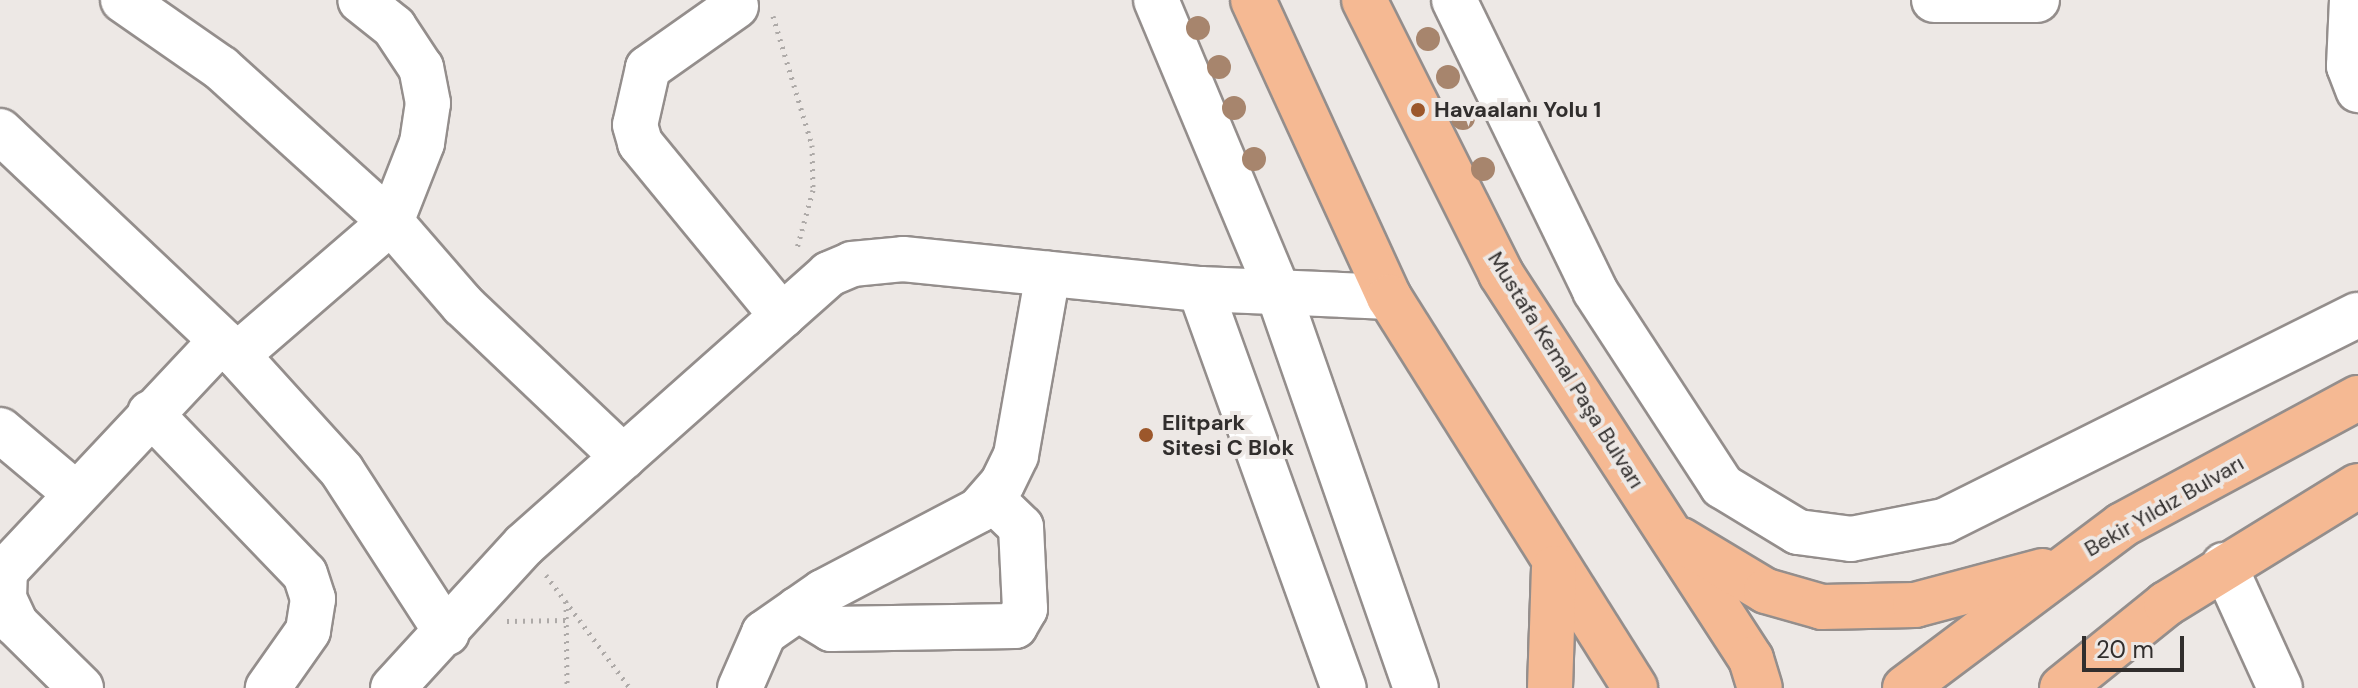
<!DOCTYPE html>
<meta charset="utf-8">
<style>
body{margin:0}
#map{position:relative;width:2358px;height:688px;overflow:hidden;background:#ede8e5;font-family:"DM Sans",sans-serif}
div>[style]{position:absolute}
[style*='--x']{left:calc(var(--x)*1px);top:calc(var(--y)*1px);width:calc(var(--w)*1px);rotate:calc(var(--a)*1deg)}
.path>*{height:5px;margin-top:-2.5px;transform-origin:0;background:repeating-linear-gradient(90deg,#aeaaa8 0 2px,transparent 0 8px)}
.roads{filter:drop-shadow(2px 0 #948e8c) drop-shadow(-2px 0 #948e8c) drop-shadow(0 2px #948e8c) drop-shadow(0 -2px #948e8c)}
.minor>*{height:44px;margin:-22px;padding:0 22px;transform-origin:22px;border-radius:22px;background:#fff}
.major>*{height:44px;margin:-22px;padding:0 22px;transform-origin:22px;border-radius:22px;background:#f5b993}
.trees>*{width:24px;height:24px;margin:-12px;border-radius:50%;background:#a7856d}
.dots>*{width:22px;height:22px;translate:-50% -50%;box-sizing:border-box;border:4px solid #ede8e5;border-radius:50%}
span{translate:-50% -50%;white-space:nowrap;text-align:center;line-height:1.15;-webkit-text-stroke:8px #ede8e5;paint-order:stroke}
.poi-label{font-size:22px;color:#312e2d;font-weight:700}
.left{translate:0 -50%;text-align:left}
.street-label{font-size:22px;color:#312e2d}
.scale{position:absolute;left:2082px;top:636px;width:102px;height:36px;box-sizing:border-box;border:4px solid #312e2d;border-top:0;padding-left:10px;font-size:24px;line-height:28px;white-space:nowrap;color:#312e2d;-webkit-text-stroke:6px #ede8e5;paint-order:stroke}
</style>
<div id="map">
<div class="path">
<i style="--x:773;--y:16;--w:135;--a:73.2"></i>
<i style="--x:812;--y:145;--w:45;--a:88.7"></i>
<i style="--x:813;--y:190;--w:60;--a:105.4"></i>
<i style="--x:546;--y:575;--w:141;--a:53.4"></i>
<i style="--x:566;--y:601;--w:87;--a:89.3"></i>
<i style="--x:507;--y:621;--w:59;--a:-1"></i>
</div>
<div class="roads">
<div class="minor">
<i style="--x:123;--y:0;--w:119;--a:34.8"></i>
<i style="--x:221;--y:68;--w:229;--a:42.2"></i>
<i style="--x:391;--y:222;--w:110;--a:49.1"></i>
<i style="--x:463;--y:305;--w:221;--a:43.5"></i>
<i style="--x:1156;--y:0;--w:316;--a:67.3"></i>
<i style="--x:1278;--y:292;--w:419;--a:70.8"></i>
<i style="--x:1454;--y:0;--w:323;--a:64.1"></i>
<i style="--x:1595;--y:291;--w:233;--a:56.9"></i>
<i style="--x:1722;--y:486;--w:89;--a:31.2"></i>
<i style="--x:1798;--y:532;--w:53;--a:7.5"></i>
<i style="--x:1851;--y:539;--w:95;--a:-11"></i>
<i style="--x:1944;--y:521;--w:462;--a:-26.5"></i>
<i style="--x:1934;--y:0;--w:103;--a:0"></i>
<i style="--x:2352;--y:0;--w:66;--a:92.6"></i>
<i style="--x:2349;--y:66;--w:26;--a:69"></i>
<i style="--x:736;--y:6;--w:108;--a:144.8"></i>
<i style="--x:648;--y:68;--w:58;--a:102.8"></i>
<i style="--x:635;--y:125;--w:19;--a:74"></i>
<i style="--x:640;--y:143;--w:224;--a:50.6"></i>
<i style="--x:0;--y:131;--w:326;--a:43.4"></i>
<i style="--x:237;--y:355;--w:156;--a:47.8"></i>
<i style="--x:342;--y:471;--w:193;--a:57.1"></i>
<i style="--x:1200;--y:289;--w:424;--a:70.2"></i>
<i style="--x:237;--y:355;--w:203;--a:-40.8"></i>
<i style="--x:391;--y:222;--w:85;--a:-68.6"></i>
<i style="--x:422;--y:143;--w:40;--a:-81.5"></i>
<i style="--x:428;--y:103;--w:36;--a:-101"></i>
<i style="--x:421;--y:68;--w:49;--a:-123.4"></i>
<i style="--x:394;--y:27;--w:43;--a:-141.5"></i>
<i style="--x:150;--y:413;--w:223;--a:46.1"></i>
<i style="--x:305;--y:574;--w:26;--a:72"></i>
<i style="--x:313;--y:599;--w:32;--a:99"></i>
<i style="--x:308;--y:631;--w:70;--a:125.1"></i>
<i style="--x:0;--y:430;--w:97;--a:40"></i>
<i style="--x:2224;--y:565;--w:135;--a:65.5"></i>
<i style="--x:798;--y:609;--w:39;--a:31"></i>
<i style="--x:831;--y:629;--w:184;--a:-0.9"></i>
<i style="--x:1015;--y:626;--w:20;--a:-60"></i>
<i style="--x:1025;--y:609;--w:82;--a:-92.8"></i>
<i style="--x:1021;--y:527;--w:42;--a:-136"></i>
<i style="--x:81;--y:688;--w:91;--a:-135.4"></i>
<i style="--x:16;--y:624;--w:29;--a:-115"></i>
<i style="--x:4;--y:598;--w:27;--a:-88"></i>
<i style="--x:5;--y:571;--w:316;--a:-46.8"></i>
<i style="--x:393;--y:688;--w:194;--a:-47.5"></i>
<i style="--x:524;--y:545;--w:408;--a:-41.6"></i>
<i style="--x:829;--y:274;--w:25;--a:-23"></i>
<i style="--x:852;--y:264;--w:51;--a:-5.6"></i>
<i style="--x:903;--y:259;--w:299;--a:5.8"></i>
<i style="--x:1200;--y:289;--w:189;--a:2.4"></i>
<i style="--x:740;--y:688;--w:60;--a:-66.4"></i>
<i style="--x:764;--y:633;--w:72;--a:-34.8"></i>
<i style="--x:823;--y:592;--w:176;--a:-27.7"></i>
<i style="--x:979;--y:510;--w:35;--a:-49"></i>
<i style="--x:1002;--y:484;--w:32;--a:-64"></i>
<i style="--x:1016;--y:455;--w:184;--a:-80"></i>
</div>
<div class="major">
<i style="--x:1253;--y:0;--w:327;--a:65.4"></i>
<i style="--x:1389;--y:297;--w:462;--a:57.8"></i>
<i style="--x:1364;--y:0;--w:306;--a:63.4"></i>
<i style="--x:1501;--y:274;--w:459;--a:57"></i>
<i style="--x:1751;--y:659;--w:30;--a:73"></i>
<i style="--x:1681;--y:540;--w:99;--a:31"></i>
<i style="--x:1766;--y:591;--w:58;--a:15.9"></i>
<i style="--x:1822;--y:607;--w:93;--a:-1.2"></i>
<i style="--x:1915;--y:605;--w:132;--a:-14.9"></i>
<i style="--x:1550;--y:688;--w:120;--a:-88.1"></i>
<i style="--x:1905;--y:688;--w:271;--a:-36.9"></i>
<i style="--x:2122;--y:525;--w:268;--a:-28.3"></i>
<i style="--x:2062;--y:688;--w:134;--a:-38.9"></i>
<i style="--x:2166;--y:604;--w:225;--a:-31.6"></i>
</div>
</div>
<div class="trees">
<i style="left:1198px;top:28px"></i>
<i style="left:1428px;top:39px"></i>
<i style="left:1219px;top:67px"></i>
<i style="left:1448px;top:77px"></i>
<i style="left:1234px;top:108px"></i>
<i style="left:1463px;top:118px"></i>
<i style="left:1254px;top:159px"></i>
<i style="left:1483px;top:169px"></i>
</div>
<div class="dots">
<i style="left:1418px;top:110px;background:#9c572b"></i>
<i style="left:1146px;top:435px;background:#9c572b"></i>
</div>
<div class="poi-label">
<span class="left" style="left:1434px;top:110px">Havaalanı Yolu 1</span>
<span class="left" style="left:1162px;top:435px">Elitpark<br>Sitesi C Blok</span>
</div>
<div class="street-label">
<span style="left:1566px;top:370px;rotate:58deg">Mustafa Kemal Paşa Bulvarı</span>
<span style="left:2164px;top:506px;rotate:-30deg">Bekir Yıldız Bulvarı</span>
</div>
<div class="scale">20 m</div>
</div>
